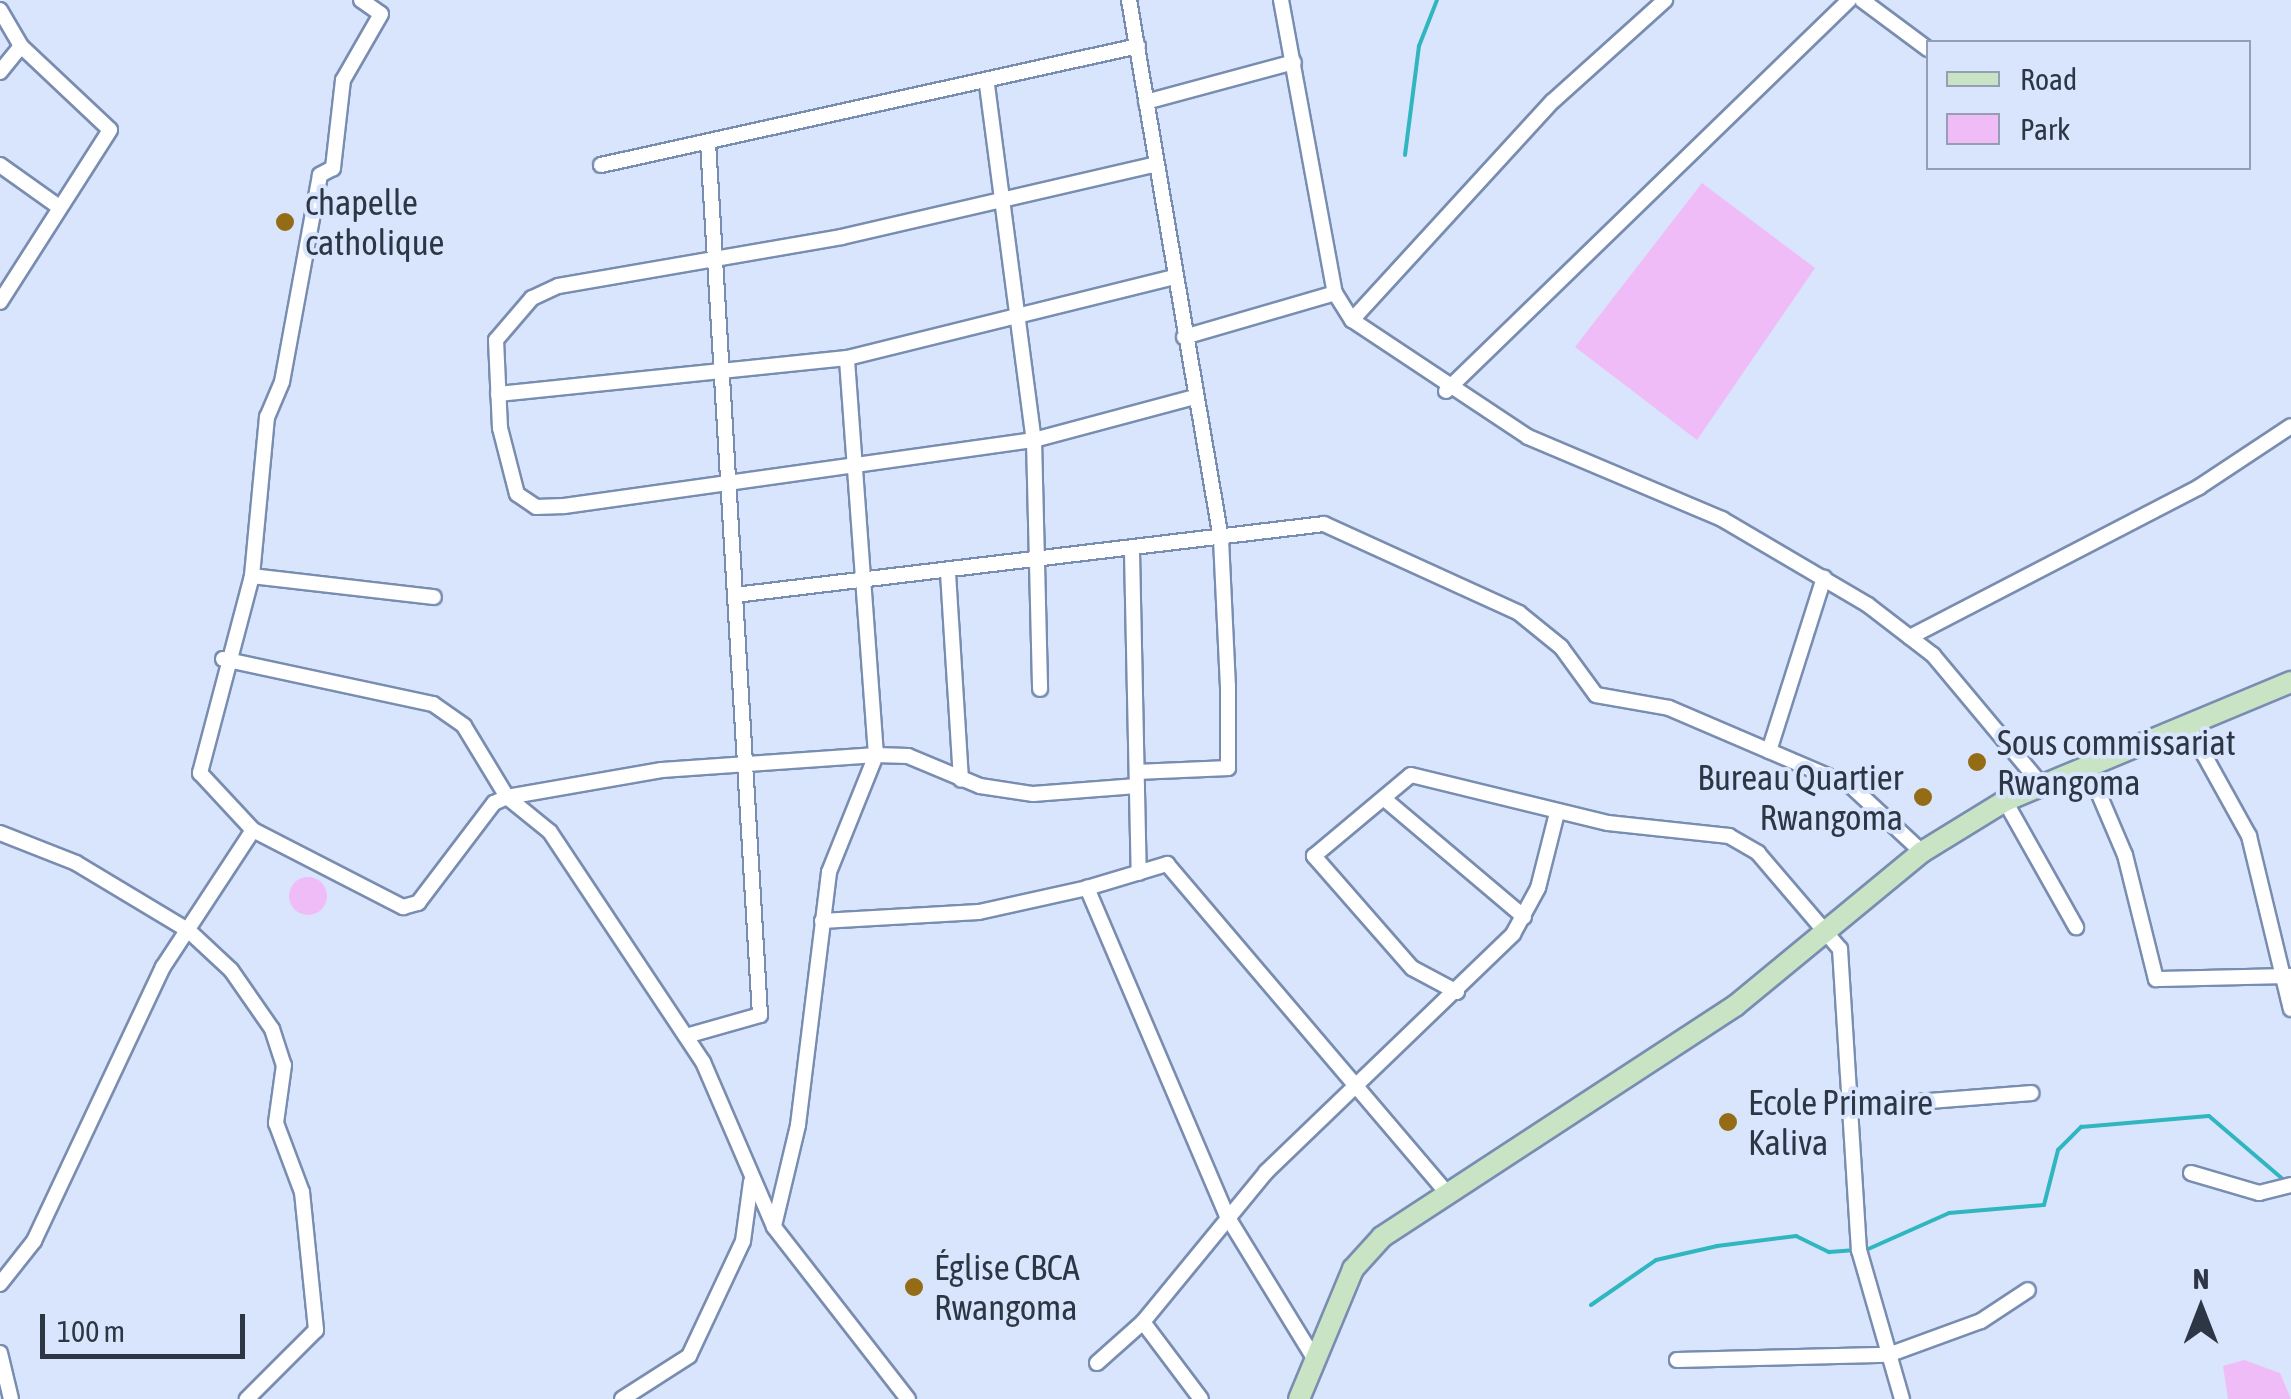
<!DOCTYPE html>
<meta charset="utf-8">
<style>
body{margin:0}
#map{position:relative;width:2291px;height:1399px;overflow:hidden;background:#d8e5fd;font-family:"Asap Condensed",sans-serif}
div>[style]{position:absolute}
[style*='--x']{left:calc(var(--x)*1px);top:calc(var(--y)*1px);width:calc(var(--w)*1px);rotate:calc(var(--a)*1deg)}
.green>*{inset:0;background:#efbcf8}
.round{border-radius:50%}
.stream>*{height:4px;margin:-2px;padding:0 2px;transform-origin:2px;border-radius:2px;background:#30b6bf}
.roads{filter:drop-shadow(2px 0 #798db1) drop-shadow(-2px 0 #798db1) drop-shadow(0 2px #798db1) drop-shadow(0 -2px #798db1)}
.street>*{height:14px;margin:-7px;padding:0 7px;transform-origin:7px;border-radius:7px;background:#fff}
.secondary>*{height:20px;margin:-10px;padding:0 10px;transform-origin:10px;border-radius:10px;background:#c9e4c5}
.dots>*{width:28px;height:28px;translate:-50% -50%;box-sizing:border-box;border:5px solid #d8e5fd;border-radius:50%}
span{translate:-50% -50%;white-space:nowrap;text-align:center;line-height:1.15;-webkit-text-stroke:8px #d8e5fd;paint-order:stroke}
.poi-label{font-size:35px;color:#2d3645}
.left{translate:0 -50%;text-align:left}
.right{translate:-100% -50%;text-align:right}
.legend{position:absolute;left:1926px;top:40px;width:325px;height:130px;box-sizing:border-box;background:#d8e5fd;border:2px solid #949fb3;margin:0;padding:12px 18px;list-style:none;font-size:30px;color:#2d3645}
.legend li{display:flex;align-items:center;gap:20px;height:50px}
.legend b{width:50px;border:2px solid #949fb3}
.north{position:absolute;left:2151px;top:1259px;width:100px;height:100px;-webkit-text-stroke:8px #d8e5fd;paint-order:stroke;rotate:0deg;font-size:28px;font-weight:700;line-height:40px;text-align:center;color:#2d3645}
.north::after{content:'';display:block;margin:auto;width:35px;height:45px;background:#2d3645;clip-path:polygon(50% 0,100% 100%,50% 72%,0 100%)}
.scale{position:absolute;left:40px;top:1314px;width:205px;height:45px;box-sizing:border-box;border:5px solid #2d3645;border-top:0;padding-left:12px;font-size:30px;line-height:35px;white-space:nowrap;color:#2d3645;-webkit-text-stroke:8px #d8e5fd;paint-order:stroke}
</style>
<div id="map">
<div class="green">
<i style="clip-path:polygon(1702px 183px,1815px 268px,1697px 440px,1575px 347px)"></i>
<i class="round" style="left:289px;top:877px;width:38px;height:38px"></i>
<i style="clip-path:polygon(2244px 1360px,2280px 1373px,2291px 1399px,2228px 1399px,2223px 1366px)"></i>
</div>
<div class="stream">
<i style="--x:1405;--y:155;--w:110;--a:-82.7"></i>
<i style="--x:1419;--y:46;--w:49;--a:-68.6"></i>
<i style="--x:1866;--y:1250;--w:91;--a:-24"></i>
<i style="--x:1949;--y:1213;--w:95;--a:-4.8"></i>
<i style="--x:2044;--y:1205;--w:57;--a:-75.7"></i>
<i style="--x:2058;--y:1150;--w:33;--a:-45"></i>
<i style="--x:2081;--y:1127;--w:128;--a:-4.9"></i>
<i style="--x:2209;--y:1116;--w:100;--a:40.5"></i>
<i style="--x:1591;--y:1305;--w:79;--a:-34.7"></i>
<i style="--x:1656;--y:1260;--w:63;--a:-12.9"></i>
<i style="--x:1717;--y:1246;--w:80;--a:-7.2"></i>
<i style="--x:1796;--y:1236;--w:37;--a:26"></i>
<i style="--x:1829;--y:1252;--w:27;--a:-4"></i>
</div>
<div class="roads">
<div class="street">
<i style="--x:361;--y:0;--w:24;--a:35"></i>
<i style="--x:381;--y:14;--w:76;--a:119.9"></i>
<i style="--x:343;--y:80;--w:89;--a:96.5"></i>
<i style="--x:333;--y:168;--w:15;--a:152"></i>
<i style="--x:320;--y:175;--w:210;--a:100.4"></i>
<i style="--x:282;--y:382;--w:38;--a:113"></i>
<i style="--x:267;--y:417;--w:160;--a:95.4"></i>
<i style="--x:252;--y:576;--w:204;--a:104.8"></i>
<i style="--x:200;--y:773;--w:78;--a:47.1"></i>
<i style="--x:253;--y:830;--w:169;--a:27.2"></i>
<i style="--x:403;--y:907;--w:16;--a:-15"></i>
<i style="--x:418;--y:903;--w:126;--a:-52.8"></i>
<i style="--x:494;--y:803;--w:14;--a:-25"></i>
<i style="--x:507;--y:797;--w:55;--a:39.1"></i>
<i style="--x:550;--y:832;--w:276;--a:56.4"></i>
<i style="--x:703;--y:1062;--w:180;--a:66.7"></i>
<i style="--x:774;--y:1227;--w:218;--a:52.1"></i>
<i style="--x:1129;--y:0;--w:547;--a:80.31"></i>
<i style="--x:1221;--y:539;--w:147;--a:87.3"></i>
<i style="--x:1228;--y:686;--w:82;--a:90"></i>
<i style="--x:1228;--y:768;--w:91;--a:177.5"></i>
<i style="--x:1281;--y:0;--w:298;--a:79.6"></i>
<i style="--x:1335;--y:293;--w:32;--a:58"></i>
<i style="--x:1352;--y:320;--w:211;--a:33.6"></i>
<i style="--x:1528;--y:437;--w:211;--a:22.9"></i>
<i style="--x:1722;--y:519;--w:169;--a:30.5"></i>
<i style="--x:1868;--y:605;--w:82;--a:37.6"></i>
<i style="--x:1933;--y:655;--w:168;--a:50.1"></i>
<i style="--x:1862;--y:0;--w:82;--a:36.6"></i>
<i style="--x:0;--y:10;--w:42;--a:59.7"></i>
<i style="--x:21;--y:46;--w:122;--a:43.3"></i>
<i style="--x:110;--y:130;--w:204;--a:122.6"></i>
<i style="--x:0;--y:72;--w:33;--a:-51"></i>
<i style="--x:987;--y:85;--w:358;--a:82.5"></i>
<i style="--x:1034;--y:440;--w:249;--a:88.6"></i>
<i style="--x:1146;--y:102;--w:153;--a:-15.1"></i>
<i style="--x:0;--y:165;--w:72;--a:35.4"></i>
<i style="--x:601;--y:165;--w:550;--a:-12.49"></i>
<i style="--x:1153;--y:165;--w:319;--a:167"></i>
<i style="--x:842;--y:237;--w:288;--a:170.2"></i>
<i style="--x:558;--y:286;--w:29;--a:155"></i>
<i style="--x:532;--y:298;--w:55;--a:130.6"></i>
<i style="--x:496;--y:340;--w:88;--a:87.4"></i>
<i style="--x:500;--y:428;--w:68;--a:75.6"></i>
<i style="--x:517;--y:494;--w:23;--a:34"></i>
<i style="--x:536;--y:507;--w:28;--a:-2"></i>
<i style="--x:564;--y:506;--w:475;--a:-8"></i>
<i style="--x:1034;--y:440;--w:167;--a:-15"></i>
<i style="--x:1352;--y:320;--w:297;--a:-47.5"></i>
<i style="--x:1553;--y:101;--w:151;--a:-42"></i>
<i style="--x:1184;--y:337;--w:157;--a:-16.2"></i>
<i style="--x:1446;--y:391;--w:562;--a:-44.13"></i>
<i style="--x:498;--y:394;--w:351;--a:-5.9"></i>
<i style="--x:847;--y:358;--w:337;--a:-13.9"></i>
<i style="--x:1132;--y:552;--w:321;--a:88.8"></i>
<i style="--x:948;--y:573;--w:207;--a:86.4"></i>
<i style="--x:252;--y:576;--w:183;--a:6.6"></i>
<i style="--x:735;--y:595;--w:593;--a:-6.87"></i>
<i style="--x:1324;--y:524;--w:214;--a:24.5"></i>
<i style="--x:1519;--y:613;--w:54;--a:39"></i>
<i style="--x:1561;--y:647;--w:59;--a:53.9"></i>
<i style="--x:1596;--y:695;--w:74;--a:10.1"></i>
<i style="--x:1669;--y:708;--w:198;--a:23.2"></i>
<i style="--x:1851;--y:786;--w:97;--a:42.9"></i>
<i style="--x:1910;--y:637;--w:326;--a:-27.4"></i>
<i style="--x:2199;--y:487;--w:110;--a:-33.5"></i>
<i style="--x:223;--y:659;--w:215;--a:12.1"></i>
<i style="--x:433;--y:704;--w:38;--a:35"></i>
<i style="--x:464;--y:726;--w:83;--a:58.8"></i>
<i style="--x:507;--y:797;--w:157;--a:-9.9"></i>
<i style="--x:662;--y:770;--w:215;--a:-4"></i>
<i style="--x:876;--y:755;--w:32;--a:2"></i>
<i style="--x:908;--y:756;--w:78;--a:22.6"></i>
<i style="--x:980;--y:786;--w:54;--a:8.6"></i>
<i style="--x:1033;--y:794;--w:104;--a:-4.4"></i>
<i style="--x:2187;--y:724;--w:128;--a:61"></i>
<i style="--x:2249;--y:836;--w:178;--a:76.4"></i>
<i style="--x:1769;--y:751;--w:182;--a:-72.4"></i>
<i style="--x:2087;--y:766;--w:97;--a:66.9"></i>
<i style="--x:2125;--y:855;--w:128;--a:76"></i>
<i style="--x:2156;--y:979;--w:135;--a:-1.3"></i>
<i style="--x:2005;--y:801;--w:145;--a:60.6"></i>
<i style="--x:1388;--y:802;--w:178;--a:40.2"></i>
<i style="--x:0;--y:833;--w:82;--a:21.5"></i>
<i style="--x:76;--y:863;--w:132;--a:31"></i>
<i style="--x:189;--y:931;--w:57;--a:42.9"></i>
<i style="--x:231;--y:970;--w:72;--a:55.2"></i>
<i style="--x:272;--y:1029;--w:38;--a:72"></i>
<i style="--x:284;--y:1065;--w:59;--a:97.9"></i>
<i style="--x:276;--y:1123;--w:74;--a:69.4"></i>
<i style="--x:302;--y:1192;--w:139;--a:84.2"></i>
<i style="--x:316;--y:1330;--w:98;--a:135"></i>
<i style="--x:822;--y:921;--w:157;--a:-3.3"></i>
<i style="--x:979;--y:912;--w:111;--a:-12.5"></i>
<i style="--x:1457;--y:992;--w:51;--a:-151.9"></i>
<i style="--x:1412;--y:968;--w:149;--a:-131.2"></i>
<i style="--x:1314;--y:856;--w:126;--a:-39.9"></i>
<i style="--x:1411;--y:775;--w:203;--a:13.7"></i>
<i style="--x:1608;--y:823;--w:122;--a:6.1"></i>
<i style="--x:1729;--y:836;--w:34;--a:30"></i>
<i style="--x:1758;--y:853;--w:126;--a:49.5"></i>
<i style="--x:1840;--y:949;--w:302;--a:86.4"></i>
<i style="--x:1859;--y:1250;--w:155;--a:73.9"></i>
<i style="--x:686;--y:1036;--w:77;--a:-15.8"></i>
<i style="--x:760;--y:1015;--w:875;--a:-93.41"></i>
<i style="--x:1853;--y:1107;--w:179;--a:-4.5"></i>
<i style="--x:2191;--y:1173;--w:71;--a:16.4"></i>
<i style="--x:2259;--y:1193;--w:33;--a:-14"></i>
<i style="--x:774;--y:1226;--w:104;--a:-76.6"></i>
<i style="--x:798;--y:1125;--w:255;--a:-83"></i>
<i style="--x:829;--y:872;--w:126;--a:-68.1"></i>
<i style="--x:876;--y:755;--w:398;--a:-94.2"></i>
<i style="--x:0;--y:1284;--w:55;--a:-51.7"></i>
<i style="--x:34;--y:1241;--w:303;--a:-64.8"></i>
<i style="--x:163;--y:967;--w:164;--a:-56.7"></i>
<i style="--x:1143;--y:1322;--w:96;--a:53"></i>
<i style="--x:0;--y:1353;--w:47;--a:76.6"></i>
<i style="--x:1314;--y:1358;--w:167;--a:-121.5"></i>
<i style="--x:1227;--y:1216;--w:357;--a:-113.1"></i>
<i style="--x:1087;--y:888;--w:84;--a:-16.7"></i>
<i style="--x:1167;--y:864;--w:432;--a:49.6"></i>
<i style="--x:1677;--y:1360;--w:211;--a:-1.4"></i>
<i style="--x:1888;--y:1355;--w:99;--a:-20.1"></i>
<i style="--x:1981;--y:1321;--w:56;--a:-33.4"></i>
<i style="--x:1097;--y:1363;--w:62;--a:-41.7"></i>
<i style="--x:1143;--y:1322;--w:194;--a:-50.6"></i>
<i style="--x:1266;--y:1172;--w:343;--a:-43.9"></i>
<i style="--x:1513;--y:934;--w:52;--a:-61.5"></i>
<i style="--x:1538;--y:888;--w:77;--a:-75.8"></i>
<i style="--x:622;--y:1399;--w:80;--a:-32.7"></i>
<i style="--x:689;--y:1356;--w:127;--a:-64.8"></i>
<i style="--x:743;--y:1241;--w:60;--a:-82.3"></i>
</div>
<div class="secondary">
<i style="--x:1299;--y:1399;--w:141;--a:-67.4"></i>
<i style="--x:1353;--y:1269;--w:43;--a:-47.8"></i>
<i style="--x:1382;--y:1237;--w:422;--a:-33.2"></i>
<i style="--x:1735;--y:1006;--w:242;--a:-39.5"></i>
<i style="--x:1922;--y:852;--w:97;--a:-31.6"></i>
<i style="--x:2005;--y:801;--w:310;--a:-22.6"></i>
</div>
</div>
<div class="dots">
<i style="left:285px;top:222px;background:#936c15"></i>
<i style="left:1977px;top:762px;background:#936c15"></i>
<i style="left:1923px;top:797px;background:#936c15"></i>
<i style="left:1728px;top:1122px;background:#936c15"></i>
<i style="left:914px;top:1287px;background:#936c15"></i>
</div>
<div class="poi-label">
<span class="left" style="left:305px;top:222px">chapelle<br>catholique</span>
<span class="left" style="left:1997px;top:762px">Sous commissariat<br>Rwangoma</span>
<span class="right" style="left:1903px;top:797px">Bureau Quartier<br>Rwangoma</span>
<span class="left" style="left:1748px;top:1122px">Ecole Primaire<br>Kaliva</span>
<span class="left" style="left:934px;top:1287px">Église CBCA<br>Rwangoma</span>
</div>
<ul class="legend">
<li><b style="height:12px;background:#c9e4c5"></b>Road</li>
<li><b style="height:28px;background:#efbcf8"></b>Park</li>
</ul>
<div class="north">N</div>
<div class="scale">100 m</div>
</div>
